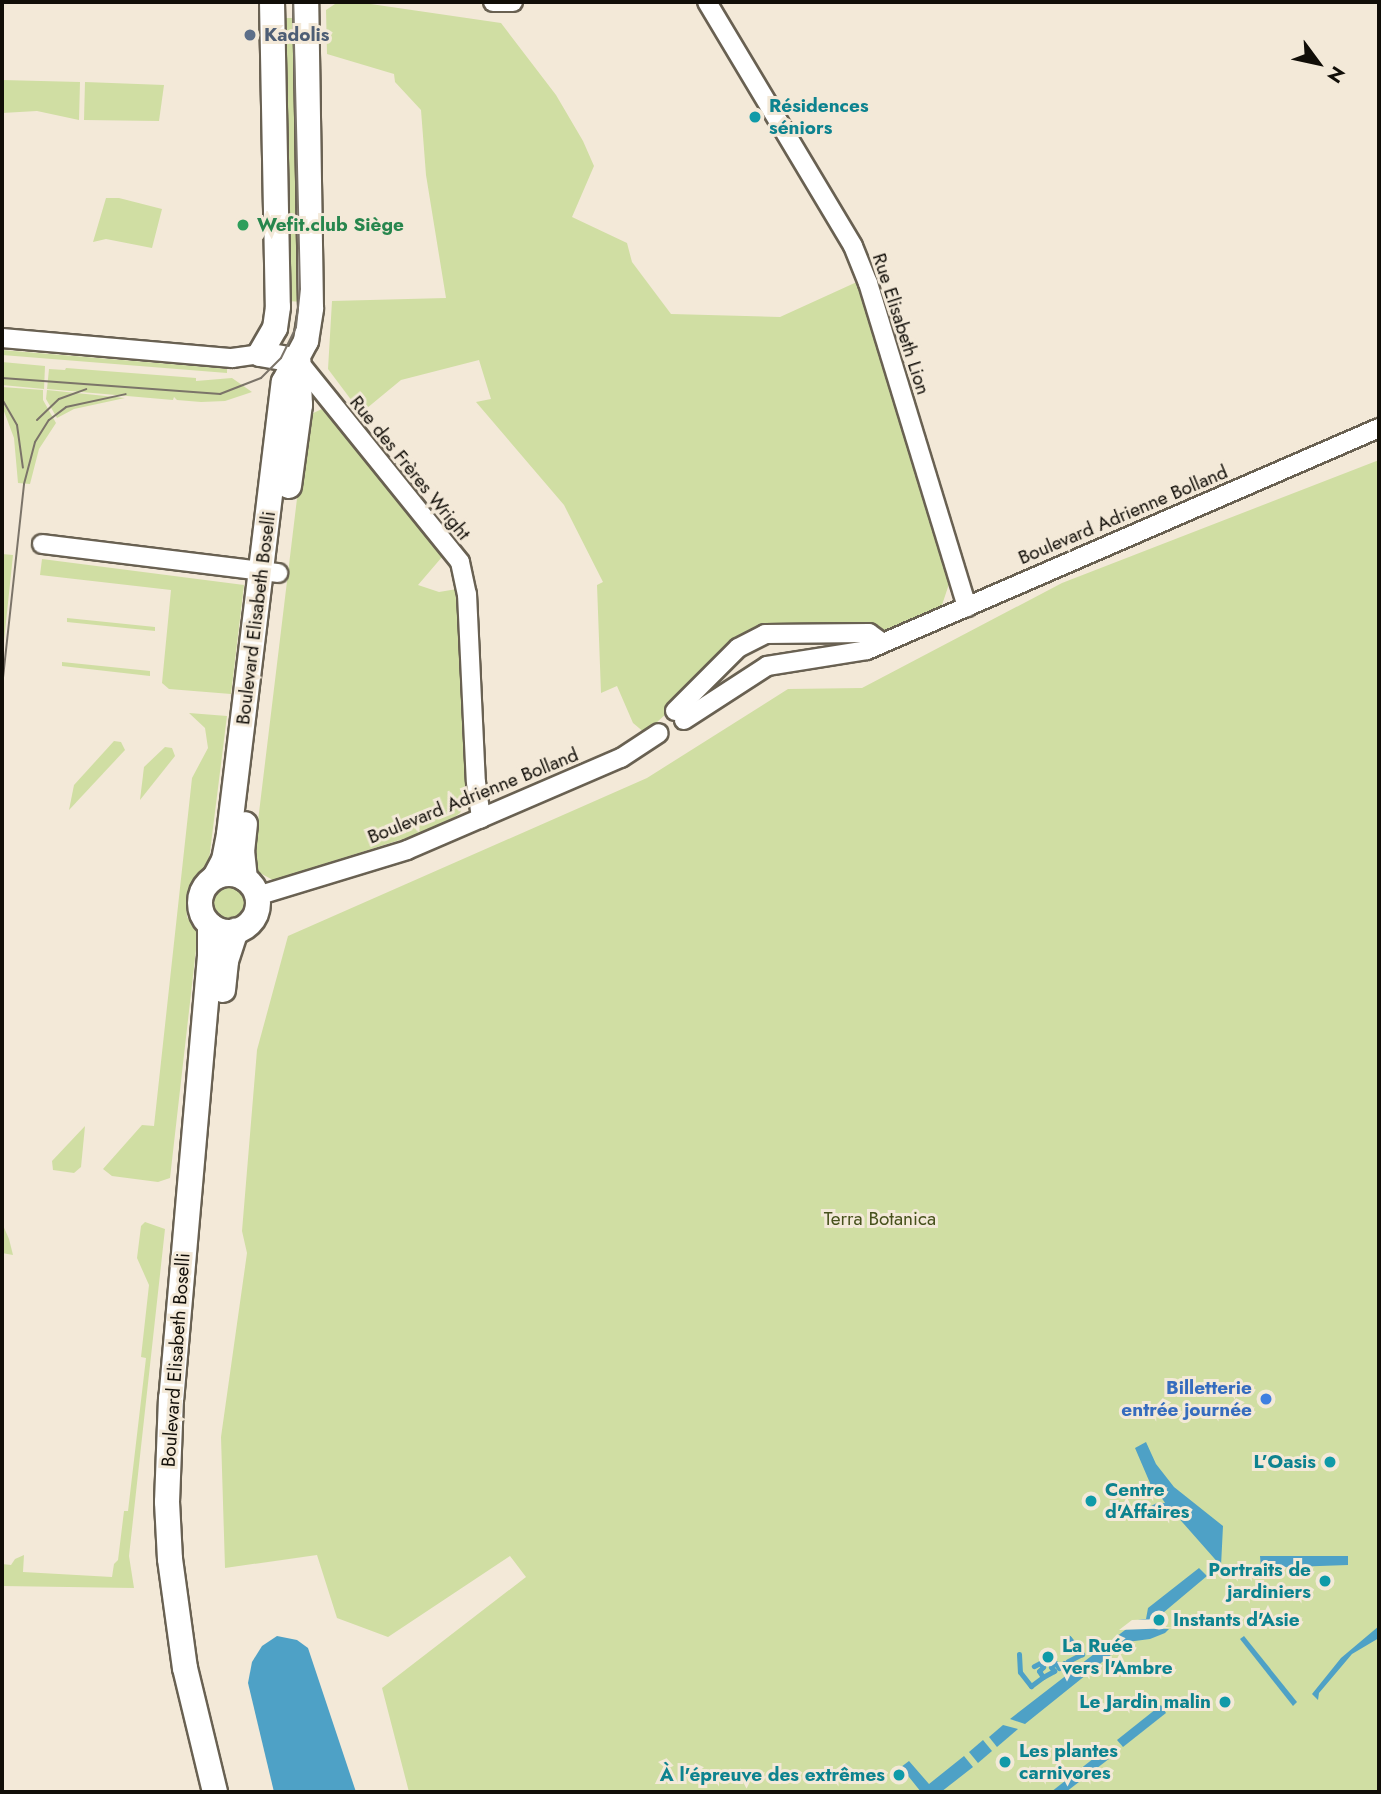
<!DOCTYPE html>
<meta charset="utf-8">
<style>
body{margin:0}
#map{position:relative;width:1381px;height:1794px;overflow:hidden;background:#f3e9d8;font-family:Jost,sans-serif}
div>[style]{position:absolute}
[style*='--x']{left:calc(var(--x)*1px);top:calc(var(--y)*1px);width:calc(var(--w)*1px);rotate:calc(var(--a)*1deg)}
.green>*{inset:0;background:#d0dea3}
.round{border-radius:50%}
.water>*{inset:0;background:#4ea1c6}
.pier>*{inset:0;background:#f3e9d8}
.stream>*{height:5px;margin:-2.5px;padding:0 2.5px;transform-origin:2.5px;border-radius:2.5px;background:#4ea1c6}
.roads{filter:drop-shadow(2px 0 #696152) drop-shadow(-2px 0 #696152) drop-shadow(0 2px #696152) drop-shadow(0 -2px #696152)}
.street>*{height:18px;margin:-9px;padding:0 9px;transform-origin:9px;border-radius:9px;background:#fff}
.secondary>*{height:24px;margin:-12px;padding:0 12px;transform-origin:12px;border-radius:12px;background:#fff}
.secondary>.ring{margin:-12px;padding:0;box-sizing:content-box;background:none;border:24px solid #fff;border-radius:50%}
.tram>*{height:2px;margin:-1px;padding:0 1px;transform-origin:1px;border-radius:1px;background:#7b7469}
.dots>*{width:19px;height:19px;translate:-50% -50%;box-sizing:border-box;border:4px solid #f3e9d8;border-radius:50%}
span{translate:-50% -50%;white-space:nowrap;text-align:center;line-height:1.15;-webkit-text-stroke:6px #f3e9d8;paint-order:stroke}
.service-label{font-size:19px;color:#4e5e75;font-weight:700}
.left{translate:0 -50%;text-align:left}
.culture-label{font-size:19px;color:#0d838f;font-weight:700}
.right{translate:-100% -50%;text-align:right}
.leisure-label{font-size:19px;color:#27864d;font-weight:700}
.street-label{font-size:19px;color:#110e08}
.park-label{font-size:19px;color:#47511c}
.shop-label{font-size:19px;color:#366cbe;font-weight:700}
.frame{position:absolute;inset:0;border:4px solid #110e08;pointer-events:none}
.north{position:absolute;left:1283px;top:28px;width:70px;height:70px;-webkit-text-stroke:5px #f3e9d8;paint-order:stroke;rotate:123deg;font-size:19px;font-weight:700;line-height:28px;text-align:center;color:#110e08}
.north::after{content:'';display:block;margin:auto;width:24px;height:32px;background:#110e08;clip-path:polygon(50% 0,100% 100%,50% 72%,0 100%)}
</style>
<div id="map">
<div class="green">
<i style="clip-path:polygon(338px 2px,357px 2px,501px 23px,556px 95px,583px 141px,594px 166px,572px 217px,627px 243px,632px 262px,671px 314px,780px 317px,859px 281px,949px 584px,942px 605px,928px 614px,881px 633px,742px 645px,645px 733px,633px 723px,617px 686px,601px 693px,597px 585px,603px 582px,564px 505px,476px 402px,491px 399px,479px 360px,401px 380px,361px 413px,328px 369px,332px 301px,446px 298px,426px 175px,421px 110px,395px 82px,394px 74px,327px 54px,326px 10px)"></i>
<i style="clip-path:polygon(279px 18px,300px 18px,306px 302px,285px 301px)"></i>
<i style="clip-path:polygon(2px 80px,80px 82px,79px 120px,37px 111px,2px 113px)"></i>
<i style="clip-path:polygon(85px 82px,164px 85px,159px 121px,84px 120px)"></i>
<i style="clip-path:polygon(106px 198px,119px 198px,162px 209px,152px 248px,106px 239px,93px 242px)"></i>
<i style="clip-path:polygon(2px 350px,218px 368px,227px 369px,227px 373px,2px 355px)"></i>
<i style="clip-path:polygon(2px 362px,45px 366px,44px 389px,2px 385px)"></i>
<i style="clip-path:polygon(66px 368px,196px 378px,196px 381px,232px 378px,252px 392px,225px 401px,201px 402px,177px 400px,174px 397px,173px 400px,47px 389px,49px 369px,65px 370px)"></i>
<i style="clip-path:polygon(2px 387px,43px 390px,43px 400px,56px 423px,39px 449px,30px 484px,18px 483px,14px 438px,2px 406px)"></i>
<i style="clip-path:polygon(47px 390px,125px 398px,74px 409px,57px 418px,46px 399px)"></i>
<i style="clip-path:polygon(324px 408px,442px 557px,418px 585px,439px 592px,457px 589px,466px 796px,460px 813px,441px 827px,273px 880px,256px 871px,254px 854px,307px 416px)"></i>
<i style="clip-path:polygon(1379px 460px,1379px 1792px,409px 1792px,382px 1688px,526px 1577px,510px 1556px,388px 1637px,337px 1618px,317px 1555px,225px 1568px,221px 1437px,247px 1253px,242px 1231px,257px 1050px,288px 936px,647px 778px,788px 689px,862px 688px,1062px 583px)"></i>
<i style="clip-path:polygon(2px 554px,13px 555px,2px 660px)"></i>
<i style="clip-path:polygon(42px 559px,244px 585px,231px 694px,169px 689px,162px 683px,171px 590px,40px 575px)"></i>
<i style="clip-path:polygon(67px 618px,155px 627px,155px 631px,67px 622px)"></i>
<i style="clip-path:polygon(62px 662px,150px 671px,150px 676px,62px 666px)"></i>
<i style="clip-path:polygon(189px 713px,227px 716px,208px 868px,193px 880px,186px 897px,187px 917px,198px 932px,170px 1178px,158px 1182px,112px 1176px,103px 1169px,142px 1125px,154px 1126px,192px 778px,208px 748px,205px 728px)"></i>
<i style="clip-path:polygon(114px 741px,121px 742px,125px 750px,69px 810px,74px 785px)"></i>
<i style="clip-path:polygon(165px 747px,172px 748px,175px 756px,140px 800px,144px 767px)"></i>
<i class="round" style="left:212px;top:886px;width:34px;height:34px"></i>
<i style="clip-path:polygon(85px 1126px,81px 1167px,74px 1173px,53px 1170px,52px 1161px)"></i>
<i style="clip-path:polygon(145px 1222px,165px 1229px,129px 1556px,134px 1588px,2px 1586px,2px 1564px,11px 1565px,15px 1559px,24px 1555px,23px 1572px,112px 1577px,114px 1564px,118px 1560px,124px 1511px,128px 1511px,146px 1358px,141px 1357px,149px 1285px,137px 1258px,141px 1226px)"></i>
<i style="clip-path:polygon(2px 1223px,9px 1239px,13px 1255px,2px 1253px)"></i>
</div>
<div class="water">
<i style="clip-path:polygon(1146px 1442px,1156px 1464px,1174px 1487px,1223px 1526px,1221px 1566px,1168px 1506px,1163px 1508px,1161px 1505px,1153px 1510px,1151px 1506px,1157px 1503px,1165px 1503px,1156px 1489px,1153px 1496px,1148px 1499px,1145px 1494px,1153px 1490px,1135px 1448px)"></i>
<i style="clip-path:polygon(1260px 1556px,1348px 1556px,1348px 1565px,1261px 1568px)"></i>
<i style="clip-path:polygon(1199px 1568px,1207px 1576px,1145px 1628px,1169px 1629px,1165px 1633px,1150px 1639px,1127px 1642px,1025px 1724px,1010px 1719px,1138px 1620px,1146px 1619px,1148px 1608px)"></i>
<i style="clip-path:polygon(1379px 1626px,1379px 1638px,1352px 1654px,1319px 1693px,1318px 1700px,1312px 1694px,1341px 1658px)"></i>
<i style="clip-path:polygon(277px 1636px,297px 1640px,308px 1648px,356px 1792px,274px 1792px,248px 1683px,252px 1662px,262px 1646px)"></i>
<i style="clip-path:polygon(1244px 1636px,1297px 1702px,1293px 1706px,1240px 1639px)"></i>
<i style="clip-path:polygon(1161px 1705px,1166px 1713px,1123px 1747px,1117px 1740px)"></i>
<i style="clip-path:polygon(1003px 1725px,1018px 1729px,997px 1747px,989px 1737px)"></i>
<i style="clip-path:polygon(983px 1740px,992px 1751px,978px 1763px,969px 1752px)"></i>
<i style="clip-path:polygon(1108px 1747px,1114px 1755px,1066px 1792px,1051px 1792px)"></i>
<i style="clip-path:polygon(964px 1756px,973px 1767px,941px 1792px,921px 1792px,901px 1767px,909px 1761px,929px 1784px)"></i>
</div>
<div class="pier">
<i style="clip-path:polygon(1161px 1619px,1153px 1625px,1173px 1628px,1119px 1630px,1132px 1620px)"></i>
</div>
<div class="stream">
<i style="--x:1066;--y:1641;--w:4;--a:-45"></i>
<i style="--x:1069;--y:1638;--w:21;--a:51"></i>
<i style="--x:1082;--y:1654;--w:16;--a:153"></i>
<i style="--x:1019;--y:1654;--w:18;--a:87"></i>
<i style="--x:1020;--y:1672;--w:18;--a:52"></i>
<i style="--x:1031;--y:1686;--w:15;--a:-37"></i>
<i style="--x:1043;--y:1677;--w:7;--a:-124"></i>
<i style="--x:1039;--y:1671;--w:6;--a:-45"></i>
<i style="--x:1043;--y:1667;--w:5;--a:-127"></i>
<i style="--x:1040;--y:1663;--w:7;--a:153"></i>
<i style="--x:1043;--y:1677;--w:13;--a:-29"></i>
<i style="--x:1054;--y:1671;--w:5;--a:-127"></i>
<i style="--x:1051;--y:1667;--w:6;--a:-45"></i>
<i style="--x:1055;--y:1663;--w:6;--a:51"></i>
<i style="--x:1059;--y:1668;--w:7;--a:-45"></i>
</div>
<div class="roads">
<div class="street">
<i style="--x:493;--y:2;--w:20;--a:0"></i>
<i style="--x:707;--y:2;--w:284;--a:59.1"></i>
<i style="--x:853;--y:246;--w:40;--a:68"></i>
<i style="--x:868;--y:283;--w:339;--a:73"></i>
<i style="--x:2;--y:338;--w:231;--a:5"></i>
<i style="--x:232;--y:358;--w:28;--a:-8"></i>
<i style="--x:298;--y:361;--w:258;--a:51.1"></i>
<i style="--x:460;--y:562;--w:33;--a:78"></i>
<i style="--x:467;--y:594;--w:188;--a:87.3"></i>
<i style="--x:476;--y:782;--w:37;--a:82"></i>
<i style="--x:42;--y:544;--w:238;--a:7"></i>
<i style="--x:675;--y:711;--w:89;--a:-45"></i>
<i style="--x:738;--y:648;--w:30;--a:-27"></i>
<i style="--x:765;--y:634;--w:104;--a:-0.6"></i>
<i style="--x:869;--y:633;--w:17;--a:36"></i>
<i style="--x:684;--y:720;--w:99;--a:-33"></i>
<i style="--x:767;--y:666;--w:101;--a:-9.1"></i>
<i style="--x:867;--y:650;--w:558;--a:-23.44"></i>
<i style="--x:257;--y:896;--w:157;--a:-17"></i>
<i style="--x:407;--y:850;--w:233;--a:-23.3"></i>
<i style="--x:621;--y:758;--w:45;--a:-33.3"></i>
</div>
<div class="secondary">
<i style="--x:272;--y:2;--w:305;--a:88.9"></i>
<i style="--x:278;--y:307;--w:21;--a:98"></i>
<i style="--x:275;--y:328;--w:30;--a:120"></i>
<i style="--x:260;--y:354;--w:39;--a:10"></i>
<i style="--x:289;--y:486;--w:82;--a:-82.3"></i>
<i style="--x:300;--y:405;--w:44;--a:-92.6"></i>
<i class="ring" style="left:200px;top:874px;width:34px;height:34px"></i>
<i style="--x:215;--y:877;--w:19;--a:-62"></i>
<i style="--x:224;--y:860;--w:26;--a:-79"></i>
<i style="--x:229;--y:834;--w:455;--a:-83.1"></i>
<i style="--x:284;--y:382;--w:47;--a:-61.8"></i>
<i style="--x:306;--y:341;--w:33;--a:-81"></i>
<i style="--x:311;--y:308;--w:306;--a:-90.9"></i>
<i style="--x:245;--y:879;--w:27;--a:-96"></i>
<i style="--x:242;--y:852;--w:28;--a:-84"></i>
<i style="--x:210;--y:925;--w:31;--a:90"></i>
<i style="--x:210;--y:956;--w:444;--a:95"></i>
<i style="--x:171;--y:1398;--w:104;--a:92.2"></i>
<i style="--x:167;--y:1502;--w:57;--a:87"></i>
<i style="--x:170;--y:1559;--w:110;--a:82.2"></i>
<i style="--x:185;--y:1668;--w:128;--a:76.4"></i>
<i style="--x:223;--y:990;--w:29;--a:-84"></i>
<i style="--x:226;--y:961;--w:32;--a:-72"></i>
</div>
</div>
<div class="tram">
<i style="--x:2;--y:378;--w:219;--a:4.2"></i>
<i style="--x:220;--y:394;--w:44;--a:-21.3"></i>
<i style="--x:261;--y:378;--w:28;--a:-45"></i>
<i style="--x:281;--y:358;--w:34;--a:-64"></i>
<i style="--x:296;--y:327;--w:38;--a:-84"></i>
<i style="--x:300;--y:289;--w:287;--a:-91.4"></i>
<i style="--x:2;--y:399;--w:30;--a:60"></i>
<i style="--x:17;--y:425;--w:43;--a:82.1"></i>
<i style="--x:37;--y:420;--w:30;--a:-44"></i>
<i style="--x:59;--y:399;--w:29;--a:-20"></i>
<i style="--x:2;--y:687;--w:204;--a:-83.8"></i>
<i style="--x:24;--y:484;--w:43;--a:-75.3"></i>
<i style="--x:35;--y:442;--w:26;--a:-58"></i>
<i style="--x:49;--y:420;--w:21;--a:-37"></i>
<i style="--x:66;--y:407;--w:61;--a:-12.2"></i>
</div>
<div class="dots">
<i style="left:250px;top:35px;background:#5c6f8a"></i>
<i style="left:755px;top:117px;background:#0f9aa8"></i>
<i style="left:243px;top:225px;background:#2e9e5b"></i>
<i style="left:1266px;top:1399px;background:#3f7fe0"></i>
<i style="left:1330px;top:1462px;background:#0f9aa8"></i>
<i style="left:1091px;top:1501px;background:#0f9aa8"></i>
<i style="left:1325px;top:1581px;background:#0f9aa8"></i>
<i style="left:1159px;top:1620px;background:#0f9aa8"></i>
<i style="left:1048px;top:1657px;background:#0f9aa8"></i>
<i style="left:1225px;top:1702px;background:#0f9aa8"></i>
<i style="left:1005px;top:1762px;background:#0f9aa8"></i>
<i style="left:899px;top:1775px;background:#0f9aa8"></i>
</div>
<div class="service-label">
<span class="left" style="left:264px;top:35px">Kadolis</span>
</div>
<div class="culture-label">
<span class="left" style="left:769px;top:117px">Résidences<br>séniors</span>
<span class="right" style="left:1316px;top:1462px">L’Oasis</span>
<span class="left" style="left:1105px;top:1501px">Centre<br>d'Affaires</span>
<span class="right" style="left:1311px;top:1581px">Portraits de<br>jardiniers</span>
<span class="left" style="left:1173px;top:1620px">Instants d'Asie</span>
<span class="left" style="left:1062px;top:1657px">La Ruée<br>vers l'Ambre</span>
<span class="right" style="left:1211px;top:1702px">Le Jardin malin</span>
<span class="left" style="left:1019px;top:1762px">Les plantes<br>carnivores</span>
<span class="right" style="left:885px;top:1775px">À l'épreuve des extrêmes</span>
</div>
<div class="leisure-label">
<span class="left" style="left:257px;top:225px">Wefit.club Siège</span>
</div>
<div class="street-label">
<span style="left:901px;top:324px;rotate:72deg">Rue Elisabeth Lion</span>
<span style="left:410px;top:468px;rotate:51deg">Rue des Frères Wright</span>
<span style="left:1123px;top:515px;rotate:-23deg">Boulevard Adrienne Bolland</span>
<span style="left:256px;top:618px;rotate:-83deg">Boulevard Elisabeth Boselli</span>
<span style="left:473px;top:796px;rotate:-22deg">Boulevard Adrienne Bolland</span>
<span style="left:176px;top:1360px;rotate:-86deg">Boulevard Elisabeth Boselli</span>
</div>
<div class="park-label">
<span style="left:880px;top:1219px">Terra Botanica</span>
</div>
<div class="shop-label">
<span class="right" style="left:1252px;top:1399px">Billetterie<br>entrée journée</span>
</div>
<div class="frame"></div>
<div class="north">N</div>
</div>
